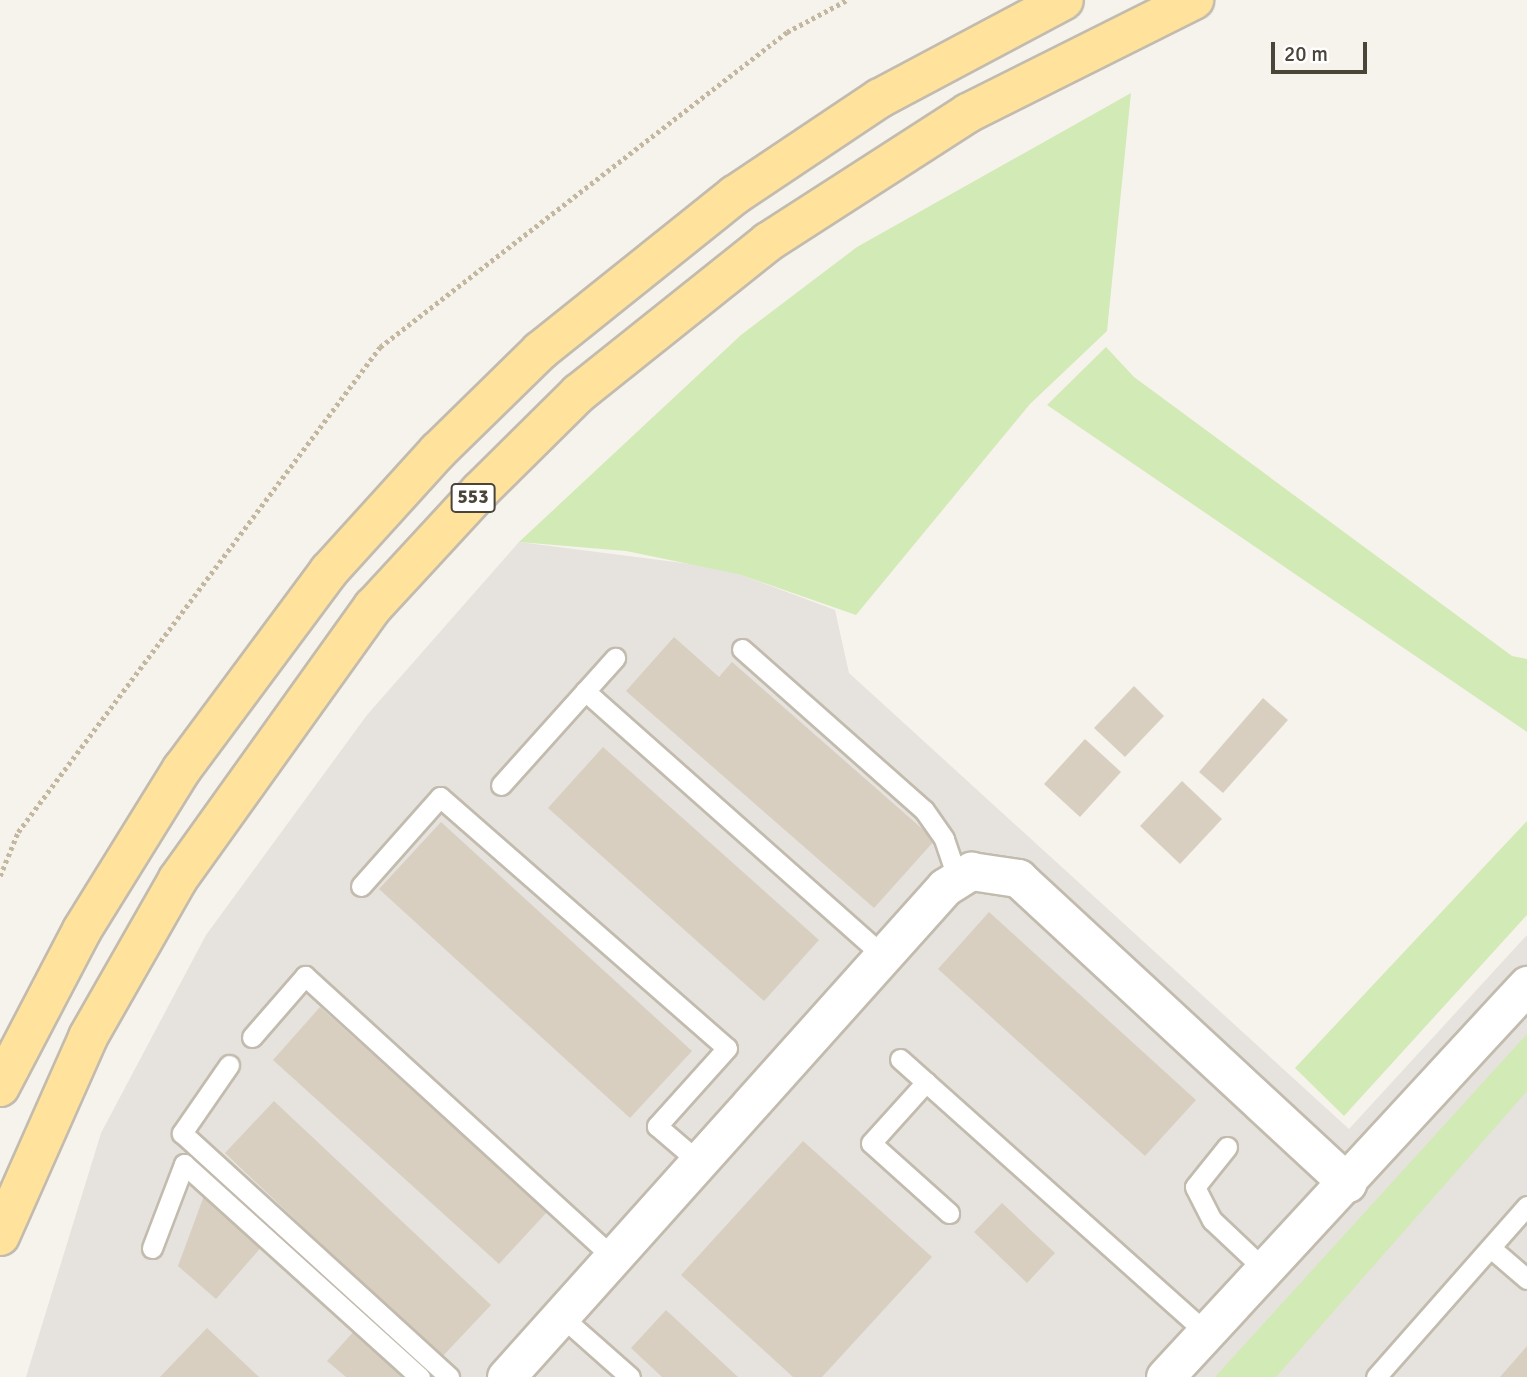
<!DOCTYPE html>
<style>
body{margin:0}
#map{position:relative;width:1527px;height:1377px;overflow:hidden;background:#f6f3ec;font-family:Signika,sans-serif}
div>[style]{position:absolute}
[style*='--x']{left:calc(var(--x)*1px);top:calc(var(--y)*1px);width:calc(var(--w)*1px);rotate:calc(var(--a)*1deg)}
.industrial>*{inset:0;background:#e6e2dd}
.green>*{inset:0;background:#d2eab5}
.building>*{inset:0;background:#d8cfc1}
.path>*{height:4.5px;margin-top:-2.25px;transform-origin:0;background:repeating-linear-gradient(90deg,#c4b79f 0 3.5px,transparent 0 7px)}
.roads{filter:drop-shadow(2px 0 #c2bbae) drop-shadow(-2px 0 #c2bbae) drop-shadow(0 2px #c2bbae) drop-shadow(0 -2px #c2bbae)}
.lane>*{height:19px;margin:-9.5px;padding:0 9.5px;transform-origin:9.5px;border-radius:9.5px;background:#fff}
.street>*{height:37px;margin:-18.5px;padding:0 18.5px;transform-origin:18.5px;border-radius:18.5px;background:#fff}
.primary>*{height:38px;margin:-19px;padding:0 19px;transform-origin:19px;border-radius:19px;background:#ffe39c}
span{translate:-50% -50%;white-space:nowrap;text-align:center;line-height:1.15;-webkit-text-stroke:5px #fff;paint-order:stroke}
.shield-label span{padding:2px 5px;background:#fff;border:2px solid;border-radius:5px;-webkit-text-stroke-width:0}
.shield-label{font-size:19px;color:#4b4439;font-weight:700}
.scale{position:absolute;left:1271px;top:42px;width:96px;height:32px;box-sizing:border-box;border:4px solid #4b4439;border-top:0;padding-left:9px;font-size:21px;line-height:24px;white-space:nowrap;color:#4b4439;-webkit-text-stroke:5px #fff;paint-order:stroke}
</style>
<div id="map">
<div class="industrial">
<i style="clip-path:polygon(519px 542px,722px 568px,835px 610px,849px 673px,1349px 1129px,1527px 935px,1527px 1377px,26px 1377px,101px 1133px,206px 935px,367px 715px)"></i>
</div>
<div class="green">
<i style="clip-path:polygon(1131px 93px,1107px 331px,1030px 404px,856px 615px,738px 574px,626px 551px,519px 542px,741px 335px,857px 247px)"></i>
<i style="clip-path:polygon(1106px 347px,1134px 377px,1512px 656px,1527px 659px,1527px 732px,1047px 405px)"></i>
<i style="clip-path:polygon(1527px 821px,1527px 915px,1344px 1116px,1295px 1068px)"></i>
<i style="clip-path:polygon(1527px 1034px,1527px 1091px,1276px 1377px,1215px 1377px)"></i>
</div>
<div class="building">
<i style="clip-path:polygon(674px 637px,719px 677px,732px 662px,935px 840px,874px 908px,626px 691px)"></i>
<i style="clip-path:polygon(1134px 686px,1164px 716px,1125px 757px,1094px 728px)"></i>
<i style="clip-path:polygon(1263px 698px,1288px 720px,1223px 793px,1199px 772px)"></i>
<i style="clip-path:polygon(1085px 739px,1121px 772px,1080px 817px,1044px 784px)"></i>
<i style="clip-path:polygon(603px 747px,819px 940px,764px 1001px,548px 808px)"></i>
<i style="clip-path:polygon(1182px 781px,1222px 819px,1180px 864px,1140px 826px)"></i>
<i style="clip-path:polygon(441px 822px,692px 1051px,630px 1118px,379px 889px)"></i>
<i style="clip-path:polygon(989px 912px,1196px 1100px,1145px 1156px,938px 969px)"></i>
<i style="clip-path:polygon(320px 1007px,547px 1212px,499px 1264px,273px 1060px)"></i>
<i style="clip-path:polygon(274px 1101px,491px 1305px,441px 1358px,225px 1153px)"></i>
<i style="clip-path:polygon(803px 1141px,932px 1257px,822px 1377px,793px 1377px,681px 1275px)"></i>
<i style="clip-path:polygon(205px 1193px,264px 1244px,216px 1299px,178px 1266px)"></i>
<i style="clip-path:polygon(1002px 1203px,1055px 1253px,1027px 1283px,974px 1232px)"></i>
<i style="clip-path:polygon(666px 1310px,738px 1377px,662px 1377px,631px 1348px)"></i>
<i style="clip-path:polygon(207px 1328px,259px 1377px,160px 1377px)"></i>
<i style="clip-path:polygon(356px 1329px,410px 1377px,346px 1377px,327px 1361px)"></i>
<i style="clip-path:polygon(1527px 1346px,1527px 1377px,1500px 1377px)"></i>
</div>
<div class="path">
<i style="--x:0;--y:876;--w:48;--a:-67.8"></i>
<i style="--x:18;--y:832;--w:605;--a:-53.26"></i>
<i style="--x:380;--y:347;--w:515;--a:-37.74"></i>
<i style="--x:787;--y:32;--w:68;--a:-28.1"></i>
</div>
<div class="roads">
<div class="lane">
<i style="--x:742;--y:649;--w:243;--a:41.5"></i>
<i style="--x:924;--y:810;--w:35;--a:55"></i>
<i style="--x:944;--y:839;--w:40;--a:71.1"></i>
<i style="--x:585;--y:691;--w:399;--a:41.6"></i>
<i style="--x:501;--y:785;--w:171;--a:-48.1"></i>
<i style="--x:361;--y:886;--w:119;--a:-48.4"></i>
<i style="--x:440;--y:797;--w:381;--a:41.2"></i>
<i style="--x:727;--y:1048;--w:105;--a:131.9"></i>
<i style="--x:657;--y:1126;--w:55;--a:40.6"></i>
<i style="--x:252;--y:1037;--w:81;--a:-49"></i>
<i style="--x:305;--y:976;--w:417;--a:42.4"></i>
<i style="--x:900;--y:1059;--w:411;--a:41.8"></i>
<i style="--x:229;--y:1065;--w:83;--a:124.7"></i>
<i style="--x:182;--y:1133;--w:362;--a:42.4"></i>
<i style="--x:926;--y:1082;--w:82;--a:132"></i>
<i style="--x:871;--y:1143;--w:105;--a:41.9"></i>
<i style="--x:1227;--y:1147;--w:51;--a:128.7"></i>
<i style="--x:1195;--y:1187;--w:37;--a:63"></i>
<i style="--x:1212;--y:1220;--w:73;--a:43.3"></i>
<i style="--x:152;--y:1248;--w:90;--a:-69.1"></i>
<i style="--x:184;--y:1164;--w:318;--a:42.1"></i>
<i style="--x:1492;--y:1249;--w:46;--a:40.6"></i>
<i style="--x:561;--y:1316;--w:92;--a:41.5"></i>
<i style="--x:1376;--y:1377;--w:228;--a:-48.6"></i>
</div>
<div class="street">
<i style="--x:506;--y:1377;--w:658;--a:-48.14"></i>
<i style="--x:945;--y:887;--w:31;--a:-32"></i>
<i style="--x:971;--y:871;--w:48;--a:8.5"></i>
<i style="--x:1018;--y:878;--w:449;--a:42.8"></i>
<i style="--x:1165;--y:1377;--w:534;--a:-47.28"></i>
</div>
<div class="primary">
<i style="--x:0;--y:1087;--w:177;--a:-62.4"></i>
<i style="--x:82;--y:930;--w:190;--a:-58.2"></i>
<i style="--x:182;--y:769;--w:247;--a:-53.4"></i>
<i style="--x:329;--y:571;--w:162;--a:-47.8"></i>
<i style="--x:438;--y:451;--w:143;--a:-44.4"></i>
<i style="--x:540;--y:351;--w:250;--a:-38.7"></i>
<i style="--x:735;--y:195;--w:174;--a:-33.8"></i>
<i style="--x:880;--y:98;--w:208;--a:-28"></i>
<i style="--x:0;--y:1236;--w:218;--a:-66.1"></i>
<i style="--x:88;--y:1037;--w:182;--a:-60.3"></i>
<i style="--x:178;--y:879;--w:335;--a:-54.4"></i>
<i style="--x:373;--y:607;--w:158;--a:-47.3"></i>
<i style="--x:480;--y:491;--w:139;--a:-44.7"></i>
<i style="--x:579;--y:393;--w:242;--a:-38.6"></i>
<i style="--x:768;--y:242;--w:238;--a:-32.8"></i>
<i style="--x:968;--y:113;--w:253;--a:-26.6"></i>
</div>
</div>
<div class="shield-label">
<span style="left:473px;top:498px">553</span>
</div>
<div class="scale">20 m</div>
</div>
